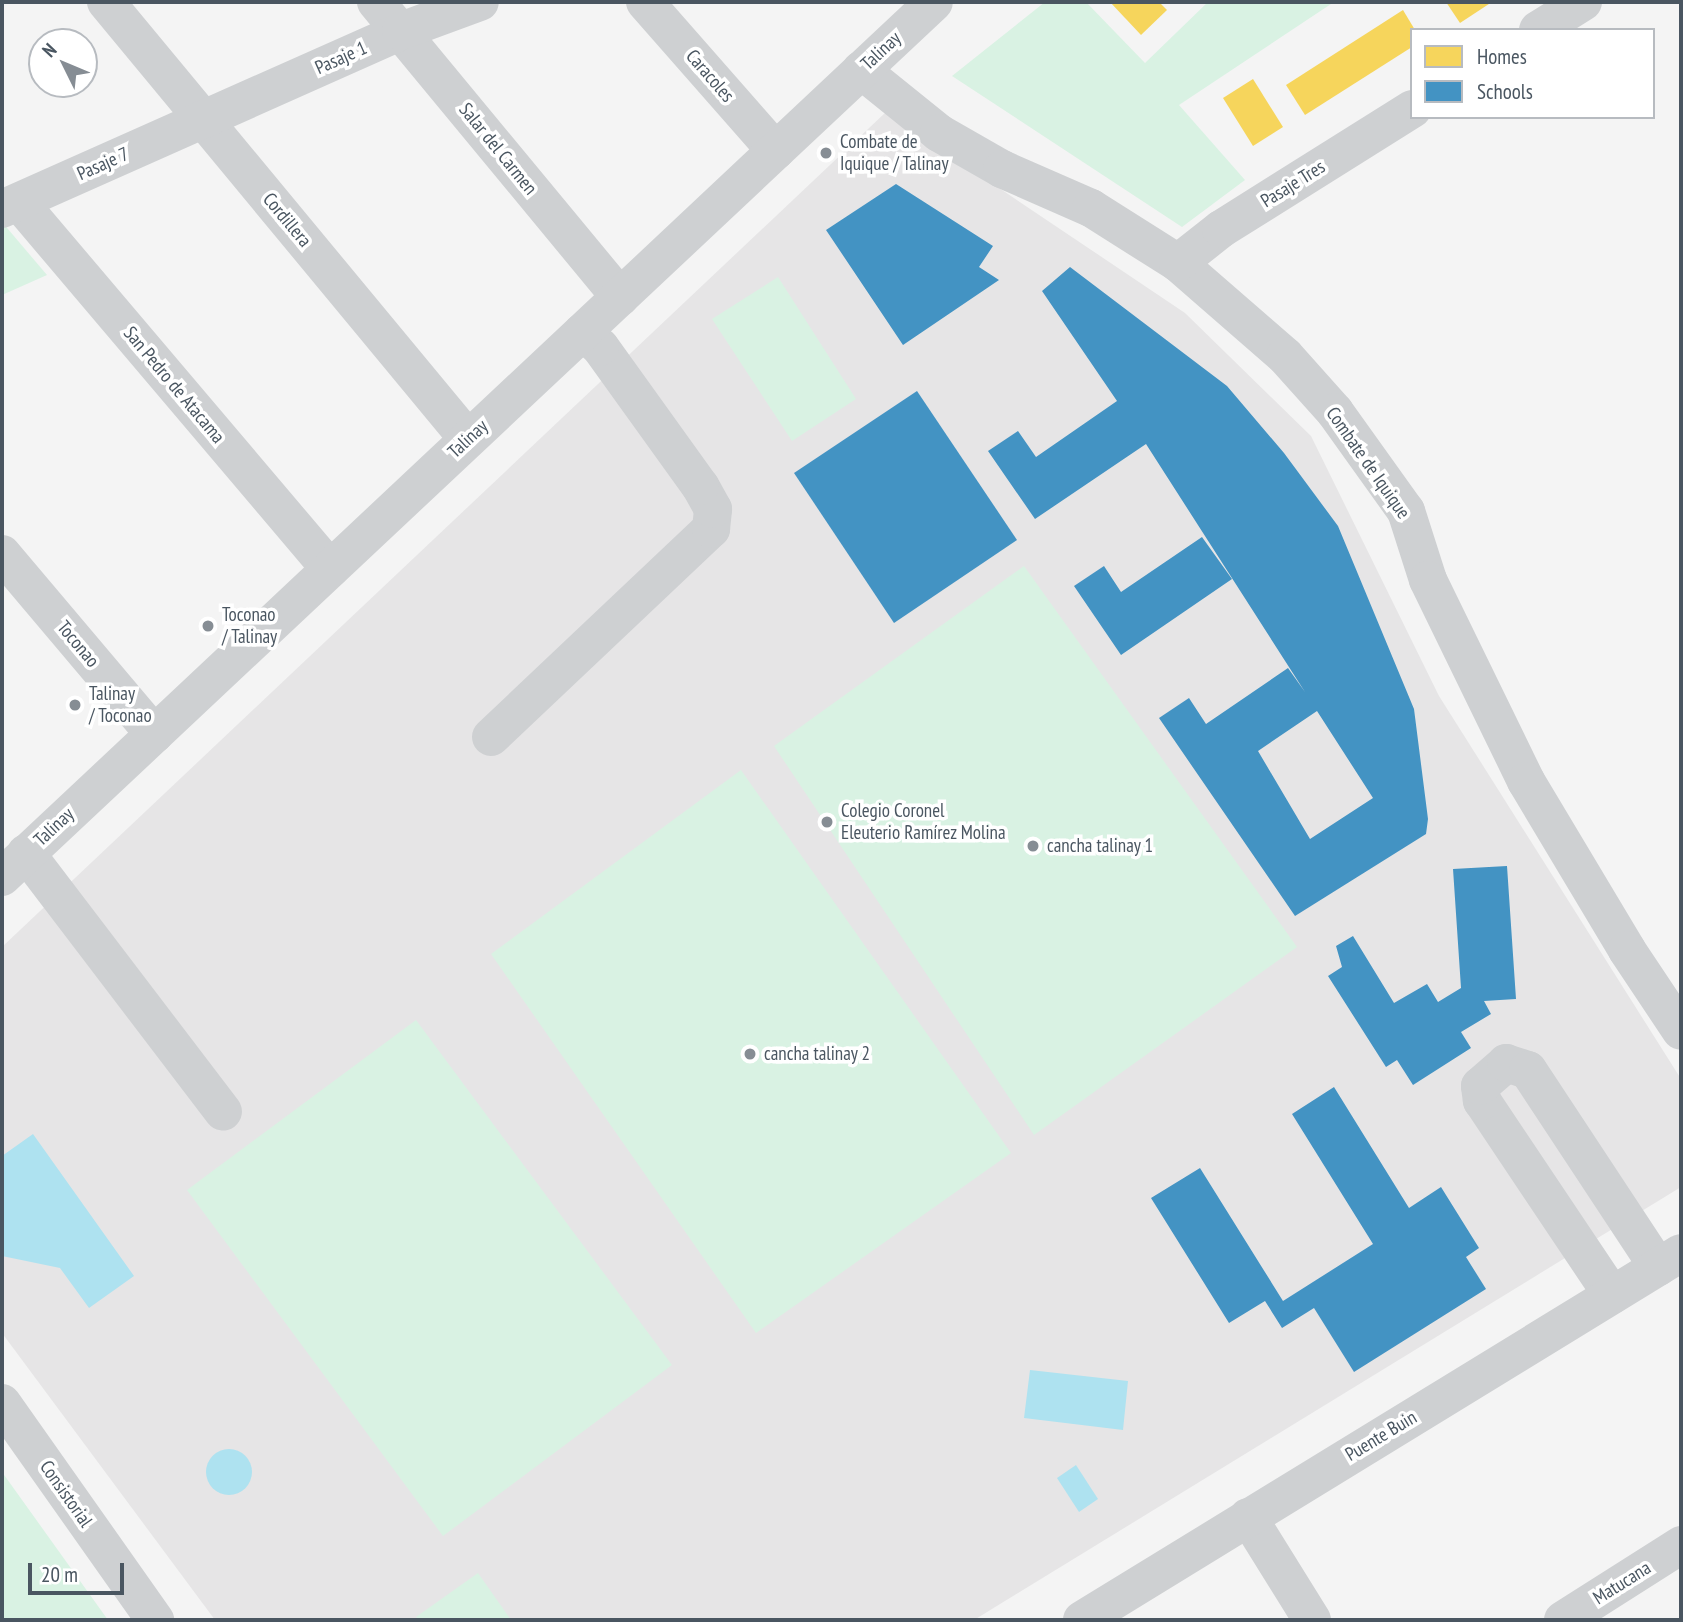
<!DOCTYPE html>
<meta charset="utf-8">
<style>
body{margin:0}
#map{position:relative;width:1683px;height:1622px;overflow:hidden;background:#f4f4f4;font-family:"PT Sans Narrow",sans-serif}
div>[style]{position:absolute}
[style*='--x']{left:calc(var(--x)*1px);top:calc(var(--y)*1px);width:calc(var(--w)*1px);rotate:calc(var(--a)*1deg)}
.education>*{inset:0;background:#e6e5e6}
.green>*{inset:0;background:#d9f2e3}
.water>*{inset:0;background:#aee2f0}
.round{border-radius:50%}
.homes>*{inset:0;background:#f6d55c}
.schools>*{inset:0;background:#4393c3}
.minor>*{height:38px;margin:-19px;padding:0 19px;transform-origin:19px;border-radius:19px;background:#ced0d2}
.dots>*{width:19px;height:19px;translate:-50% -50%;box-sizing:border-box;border:4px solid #fff;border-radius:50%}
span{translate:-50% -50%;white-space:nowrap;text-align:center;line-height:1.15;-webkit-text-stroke:7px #fff;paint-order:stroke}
.street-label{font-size:19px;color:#4a5661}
.poi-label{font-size:19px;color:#4a5661}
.left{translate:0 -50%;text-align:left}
.frame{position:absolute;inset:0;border:4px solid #4a5661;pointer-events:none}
.legend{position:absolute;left:1410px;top:28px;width:245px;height:91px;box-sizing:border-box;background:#fff;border:2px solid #b7bbc0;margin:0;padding:9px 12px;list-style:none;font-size:21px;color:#4a5661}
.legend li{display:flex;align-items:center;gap:14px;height:35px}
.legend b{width:35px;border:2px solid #b7bbc0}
.north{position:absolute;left:28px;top:28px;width:70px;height:70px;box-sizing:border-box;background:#fff;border:2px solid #b7bbc0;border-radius:50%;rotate:313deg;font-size:19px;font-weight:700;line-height:28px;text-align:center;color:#4a5661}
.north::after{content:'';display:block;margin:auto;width:24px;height:32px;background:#868d94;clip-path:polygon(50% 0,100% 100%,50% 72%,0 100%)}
.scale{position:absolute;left:28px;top:1563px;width:96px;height:32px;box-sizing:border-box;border:4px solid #4a5661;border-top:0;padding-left:9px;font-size:21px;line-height:24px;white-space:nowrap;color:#4a5661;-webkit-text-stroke:5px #fff;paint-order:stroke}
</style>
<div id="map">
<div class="education">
<i style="clip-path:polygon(886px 112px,1185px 313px,1311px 436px,1439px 696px,1681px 1079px,1681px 1187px,974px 1620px,215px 1620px,2px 1333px,2px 947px)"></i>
</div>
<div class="green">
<i style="clip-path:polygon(1045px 2px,1086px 2px,1145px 63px,1208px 2px,1334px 2px,1179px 105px,1245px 180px,1182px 227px,952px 76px)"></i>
<i style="clip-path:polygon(2px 222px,47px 275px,2px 295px)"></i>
<i style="clip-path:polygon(778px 277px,856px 399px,792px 441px,712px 319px)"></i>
<i style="clip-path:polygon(1024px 566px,1297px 947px,1034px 1135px,774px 746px)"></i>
<i style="clip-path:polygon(741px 770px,1011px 1153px,756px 1333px,491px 954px)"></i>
<i style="clip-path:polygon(416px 1020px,672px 1365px,443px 1536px,187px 1190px)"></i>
<i style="clip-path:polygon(2px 1472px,108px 1620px,2px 1620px)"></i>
<i style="clip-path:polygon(478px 1573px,511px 1620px,419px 1620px,416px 1617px)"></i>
</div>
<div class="water">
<i style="clip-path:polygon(33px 1134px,134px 1276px,89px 1308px,60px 1268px,2px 1256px,2px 1156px)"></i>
<i style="clip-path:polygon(1030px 1370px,1128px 1381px,1123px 1430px,1024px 1418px)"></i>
<i class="round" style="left:206px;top:1449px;width:46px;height:46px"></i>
<i style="clip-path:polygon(1076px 1465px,1098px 1499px,1079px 1512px,1057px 1478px)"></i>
</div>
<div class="homes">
<i style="clip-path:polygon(1110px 2px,1159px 2px,1167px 10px,1141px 35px)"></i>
<i style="clip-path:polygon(1446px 2px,1492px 2px,1460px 23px)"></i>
<i style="clip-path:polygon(1403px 10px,1415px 30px,1412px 47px,1305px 115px,1286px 85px)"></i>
<i style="clip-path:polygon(1253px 79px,1283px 127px,1253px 146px,1223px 98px)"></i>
</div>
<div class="schools">
<i style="clip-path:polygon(896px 184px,993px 246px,979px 267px,999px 280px,903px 345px,826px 230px)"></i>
<i style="clip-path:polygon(evenodd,1070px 267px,1227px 386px,1284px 453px,1338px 526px,1414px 709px,1428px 819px,1426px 834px,1295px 916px,1159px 718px,1189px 698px,1206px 724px,1288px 668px,1305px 692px,1146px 444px,1035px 519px,988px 451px,1018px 431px,1036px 457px,1117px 401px,1042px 291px,1070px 267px,1317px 711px,1373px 798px,1310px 839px,1258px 751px,1317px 711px)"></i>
<i style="clip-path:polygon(917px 391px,1017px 540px,894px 623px,794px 473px)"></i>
<i style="clip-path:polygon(1202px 537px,1232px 579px,1121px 655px,1074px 586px,1104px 566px,1121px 592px)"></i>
<i style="clip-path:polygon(1507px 866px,1516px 999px,1484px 1001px,1491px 1014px,1461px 1032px,1471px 1048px,1413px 1085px,1397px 1060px,1386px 1067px,1328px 976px,1342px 967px,1336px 946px,1353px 936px,1394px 1003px,1427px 984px,1438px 1002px,1461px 988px,1453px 869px)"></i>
<i style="clip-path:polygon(1334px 1087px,1409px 1208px,1441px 1187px,1479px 1248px,1466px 1257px,1486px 1289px,1354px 1372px,1314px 1308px,1282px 1328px,1265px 1301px,1229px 1323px,1151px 1198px,1200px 1168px,1283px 1301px,1373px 1244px,1292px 1114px)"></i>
</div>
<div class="minor">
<i style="--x:106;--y:2;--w:567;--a:50.36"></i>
<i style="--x:376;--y:2;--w:383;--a:50.4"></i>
<i style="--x:645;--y:2;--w:198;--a:48.7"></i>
<i style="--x:1538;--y:30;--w:53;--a:-31.9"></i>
<i style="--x:861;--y:70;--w:100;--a:38.9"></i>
<i style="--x:939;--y:133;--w:73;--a:29.7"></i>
<i style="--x:1002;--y:169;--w:97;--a:23.7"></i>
<i style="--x:1091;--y:208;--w:103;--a:32.3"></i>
<i style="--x:1178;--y:263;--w:142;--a:41"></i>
<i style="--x:1285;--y:356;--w:75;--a:48.2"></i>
<i style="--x:1335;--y:412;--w:122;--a:54.4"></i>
<i style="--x:1406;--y:511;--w:72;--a:72.3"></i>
<i style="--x:1428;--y:580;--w:224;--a:64"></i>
<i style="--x:1526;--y:781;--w:197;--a:59.1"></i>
<i style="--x:1627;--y:950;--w:97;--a:56.3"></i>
<i style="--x:19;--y:202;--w:481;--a:49.7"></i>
<i style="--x:2;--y:209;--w:437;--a:-24"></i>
<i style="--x:401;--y:31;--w:84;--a:-20.2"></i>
<i style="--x:1178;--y:263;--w:55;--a:-38.3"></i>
<i style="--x:1221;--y:229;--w:226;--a:-32.1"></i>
<i style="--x:2;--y:554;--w:236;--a:49.8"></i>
<i style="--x:491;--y:737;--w:303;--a:-43.4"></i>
<i style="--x:711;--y:529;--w:20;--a:-84"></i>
<i style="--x:713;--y:509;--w:26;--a:-119"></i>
<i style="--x:700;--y:486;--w:171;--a:-125.7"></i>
<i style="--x:600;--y:347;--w:23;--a:-139"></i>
<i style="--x:26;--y:853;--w:325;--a:52.7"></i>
<i style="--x:2;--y:877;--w:1278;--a:-43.19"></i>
<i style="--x:1612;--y:1295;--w:234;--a:-123.8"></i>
<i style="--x:1482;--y:1101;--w:15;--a:-98"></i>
<i style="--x:1480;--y:1086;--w:35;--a:-41"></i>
<i style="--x:1506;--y:1063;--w:23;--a:18"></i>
<i style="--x:1528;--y:1070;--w:236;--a:56.6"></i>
<i style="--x:2;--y:1403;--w:266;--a:54.8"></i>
<i style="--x:1248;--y:1517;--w:121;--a:58.1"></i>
<i style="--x:1082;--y:1620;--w:702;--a:-31.5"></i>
<i style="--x:1563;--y:1620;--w:140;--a:-32.4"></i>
</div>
<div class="dots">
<i style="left:826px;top:153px;background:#868d94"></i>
<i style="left:208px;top:626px;background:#868d94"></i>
<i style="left:75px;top:705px;background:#868d94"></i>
<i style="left:827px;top:822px;background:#868d94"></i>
<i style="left:1033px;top:846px;background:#868d94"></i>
<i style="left:750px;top:1054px;background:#868d94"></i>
</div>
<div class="street-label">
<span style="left:881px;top:51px;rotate:-43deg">Talinay</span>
<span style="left:341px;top:58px;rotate:-24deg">Pasaje 1</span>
<span style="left:710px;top:76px;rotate:49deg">Caracoles</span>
<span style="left:498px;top:149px;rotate:51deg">Salar del Carmen</span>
<span style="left:103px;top:164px;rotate:-24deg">Pasaje 7</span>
<span style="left:1293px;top:184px;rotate:-32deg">Pasaje Tres</span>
<span style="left:287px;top:220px;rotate:50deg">Cordillera</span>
<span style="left:174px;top:385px;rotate:50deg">San Pedro de Atacama</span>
<span style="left:468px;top:439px;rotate:-43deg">Talinay</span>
<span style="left:1368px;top:463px;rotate:55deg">Combate de Iquique</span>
<span style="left:78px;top:644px;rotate:50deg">Toconao</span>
<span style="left:54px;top:827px;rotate:-43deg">Talinay</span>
<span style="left:1381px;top:1436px;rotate:-31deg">Puente Buin</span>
<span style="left:66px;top:1494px;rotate:55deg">Consistorial</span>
<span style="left:1622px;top:1583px;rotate:-32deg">Matucana</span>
</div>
<div class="poi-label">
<span class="left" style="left:840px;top:153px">Combate de<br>Iquique / Talinay</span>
<span class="left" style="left:222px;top:626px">Toconao<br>/ Talinay</span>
<span class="left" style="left:89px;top:705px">Talinay<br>/ Toconao</span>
<span class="left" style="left:841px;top:822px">Colegio Coronel<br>Eleuterio Ramírez Molina</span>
<span class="left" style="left:1047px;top:846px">cancha talinay 1</span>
<span class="left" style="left:764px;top:1054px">cancha talinay 2</span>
</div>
<div class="frame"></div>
<ul class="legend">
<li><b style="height:19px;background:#f6d55c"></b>Homes</li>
<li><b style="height:19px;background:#4393c3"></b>Schools</li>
</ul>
<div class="north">N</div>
<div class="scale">20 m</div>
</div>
